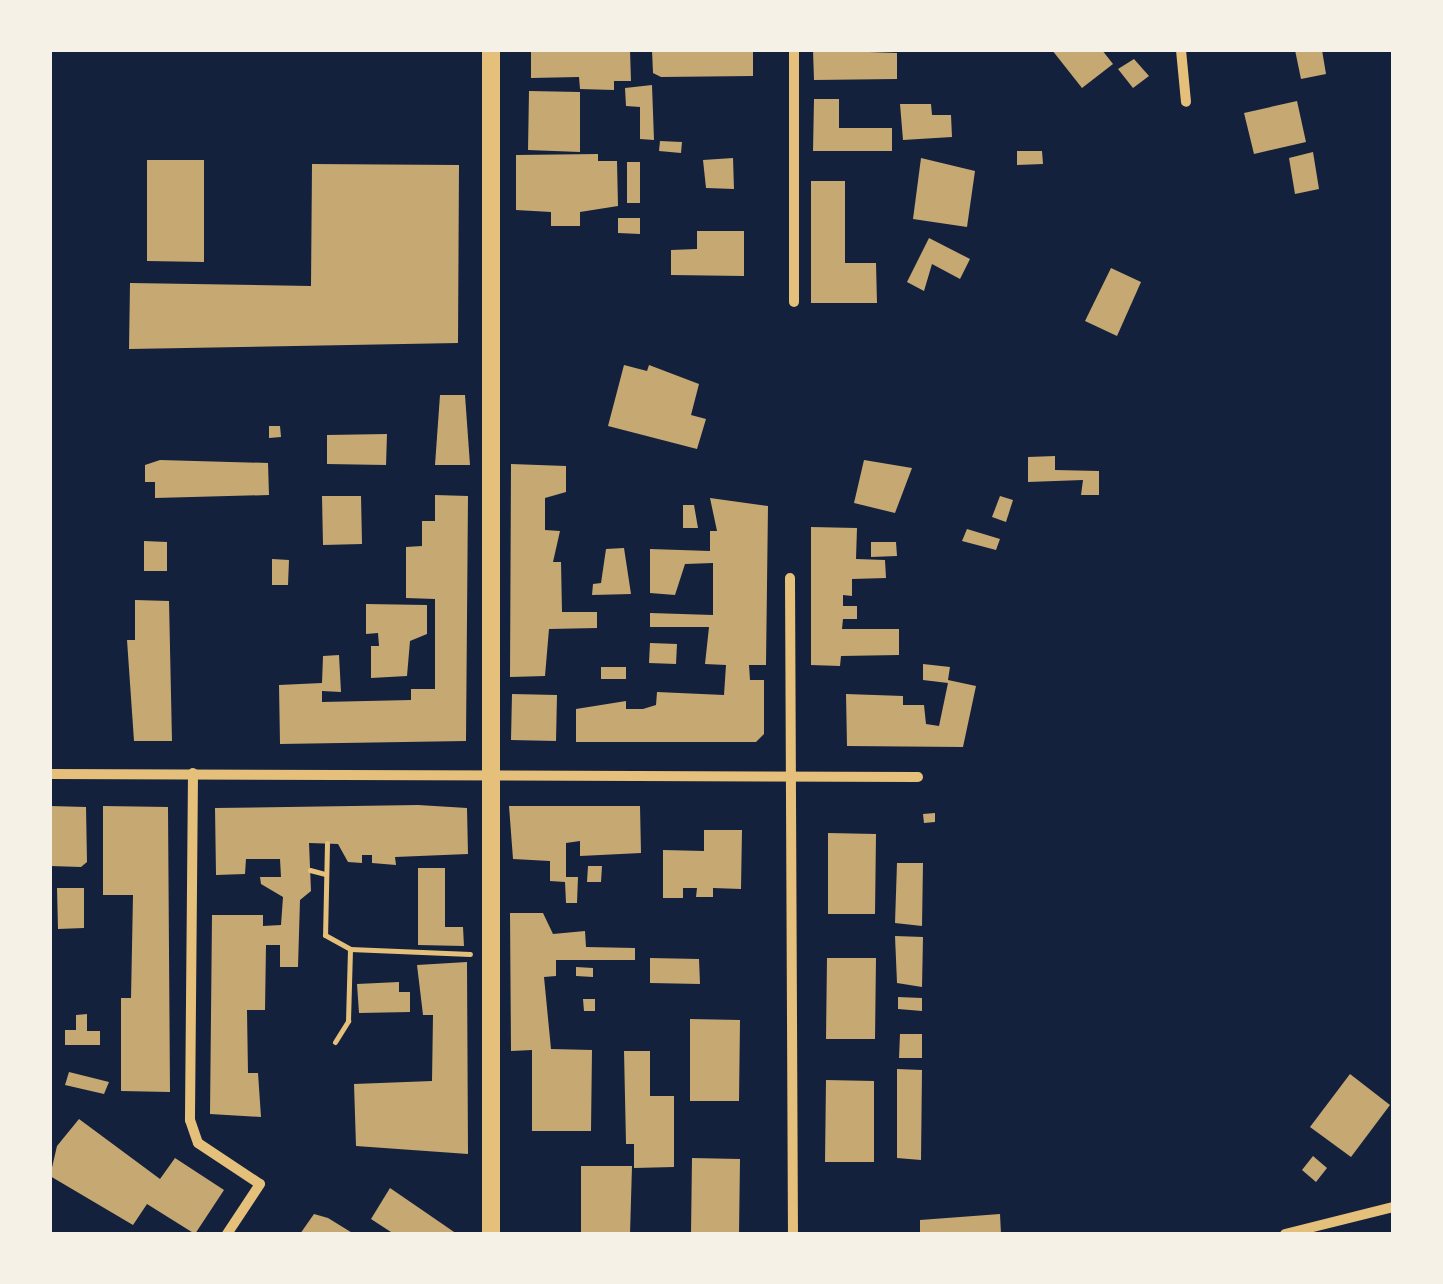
<!DOCTYPE html>
<style>
body{margin:0}
#map{position:relative;width:1443px;height:1284px;overflow:hidden;background:#14213d;font-family:Raleway,sans-serif}
div>[style]{position:absolute}
[style*='--x']{left:calc(var(--x)*1px);top:calc(var(--y)*1px);width:calc(var(--w)*1px);rotate:calc(var(--a)*1deg)}
.building>*{inset:0;background:#c6a872}
.path>*{height:5px;margin:-2.5px;padding:0 2.5px;transform-origin:2.5px;border-radius:2.5px;background:#e5c07b}
.minor>*{height:10px;margin:-5px;padding:0 5px;transform-origin:5px;border-radius:5px;background:#e5c07b}
.tertiary>*{height:18px;margin:-9px;padding:0 9px;transform-origin:9px;border-radius:9px;background:#e5c07b}
span{translate:-50% -50%;white-space:nowrap;text-align:center;line-height:1.15;-webkit-text-stroke:8px #f6f1e7;paint-order:stroke}
.frame{position:absolute;inset:0;border:52px solid #f6f1e7;pointer-events:none}
</style>
<div id="map">
<div class="building">
<i style="clip-path:polygon(531px 50px,630px 50px,631px 81px,614px 81px,614px 90px,580px 89px,579px 77px,531px 78px)"></i>
<i style="clip-path:polygon(652px 50px,753px 50px,753px 76px,661px 77px,653px 73px)"></i>
<i style="clip-path:polygon(813px 50px,897px 53px,897px 79px,814px 80px)"></i>
<i style="clip-path:polygon(1052px 50px,1102px 50px,1113px 64px,1082px 88px)"></i>
<i style="clip-path:polygon(1295px 50px,1322px 50px,1326px 74px,1301px 79px)"></i>
<i style="clip-path:polygon(1134px 59px,1149px 76px,1133px 88px,1118px 69px)"></i>
<i style="clip-path:polygon(652px 85px,654px 140px,640px 139px,640px 107px,626px 106px,625px 88px)"></i>
<i style="clip-path:polygon(529px 91px,580px 92px,580px 152px,528px 150px)"></i>
<i style="clip-path:polygon(814px 99px,839px 99px,839px 128px,892px 128px,892px 151px,813px 151px)"></i>
<i style="clip-path:polygon(1297px 101px,1306px 142px,1254px 154px,1244px 113px)"></i>
<i style="clip-path:polygon(900px 104px,931px 104px,932px 115px,951px 115px,952px 137px,903px 140px)"></i>
<i style="clip-path:polygon(660px 141px,682px 142px,681px 153px,659px 151px)"></i>
<i style="clip-path:polygon(1017px 151px,1042px 151px,1043px 164px,1017px 165px)"></i>
<i style="clip-path:polygon(1313px 152px,1319px 189px,1295px 194px,1289px 158px)"></i>
<i style="clip-path:polygon(598px 154px,598px 161px,617px 161px,618px 206px,580px 212px,580px 226px,551px 226px,551px 212px,516px 210px,516px 155px)"></i>
<i style="clip-path:polygon(733px 158px,734px 189px,706px 188px,703px 160px)"></i>
<i style="clip-path:polygon(921px 158px,975px 171px,967px 227px,913px 219px)"></i>
<i style="clip-path:polygon(147px 160px,204px 160px,204px 262px,147px 261px)"></i>
<i style="clip-path:polygon(627px 162px,640px 162px,640px 203px,627px 203px)"></i>
<i style="clip-path:polygon(312px 164px,459px 165px,458px 343px,129px 349px,130px 283px,311px 286px)"></i>
<i style="clip-path:polygon(811px 181px,845px 181px,845px 263px,876px 263px,877px 303px,811px 303px)"></i>
<i style="clip-path:polygon(618px 218px,640px 218px,640px 234px,618px 233px)"></i>
<i style="clip-path:polygon(697px 231px,744px 231px,744px 276px,671px 275px,671px 250px,697px 249px)"></i>
<i style="clip-path:polygon(929px 238px,970px 259px,960px 279px,932px 264px,924px 291px,907px 282px)"></i>
<i style="clip-path:polygon(1111px 268px,1141px 282px,1117px 336px,1085px 321px)"></i>
<i style="clip-path:polygon(624px 365px,647px 371px,649px 365px,699px 384px,691px 415px,706px 419px,697px 449px,608px 426px)"></i>
<i style="clip-path:polygon(440px 395px,465px 395px,470px 465px,435px 465px)"></i>
<i style="clip-path:polygon(269px 426px,280px 426px,281px 437px,269px 438px)"></i>
<i style="clip-path:polygon(387px 434px,386px 465px,327px 464px,327px 435px)"></i>
<i style="clip-path:polygon(1055px 456px,1055px 470px,1099px 471px,1099px 495px,1081px 495px,1083px 480px,1028px 482px,1028px 457px)"></i>
<i style="clip-path:polygon(160px 460px,268px 463px,269px 495px,155px 498px,155px 482px,145px 482px,145px 465px)"></i>
<i style="clip-path:polygon(864px 460px,912px 468px,895px 513px,854px 503px)"></i>
<i style="clip-path:polygon(511px 464px,566px 466px,566px 492px,545px 498px,545px 530px,560px 531px,553px 562px,561px 562px,562px 612px,597px 612px,597px 628px,549px 629px,545px 676px,510px 677px)"></i>
<i style="clip-path:polygon(435px 495px,468px 496px,466px 741px,280px 744px,279px 685px,322px 683px,323px 656px,339px 655px,341px 692px,322px 691px,322px 702px,411px 700px,411px 689px,435px 689px,435px 599px,406px 598px,406px 547px,422px 546px,422px 521px,435px 521px)"></i>
<i style="clip-path:polygon(322px 496px,361px 496px,362px 544px,323px 545px)"></i>
<i style="clip-path:polygon(1000px 496px,1013px 500px,1006px 522px,992px 517px)"></i>
<i style="clip-path:polygon(710px 498px,768px 506px,766px 665px,749px 665px,750px 680px,764px 680px,764px 734px,756px 742px,576px 742px,576px 709px,626px 701px,626px 709px,643px 709px,656px 705px,657px 692px,724px 695px,726px 665px,705px 664px,709px 627px,650px 627px,650px 613px,713px 615px,713px 563px,685px 564px,675px 595px,650px 593px,650px 549px,710px 551px,710px 531px,717px 531px)"></i>
<i style="clip-path:polygon(683px 505px,694px 505px,698px 528px,683px 528px)"></i>
<i style="clip-path:polygon(811px 527px,857px 528px,856px 559px,885px 560px,886px 578px,852px 579px,852px 596px,843px 595px,843px 606px,857px 606px,857px 619px,843px 619px,842px 629px,899px 629px,899px 655px,841px 656px,840px 666px,811px 665px)"></i>
<i style="clip-path:polygon(967px 529px,1000px 539px,996px 550px,962px 541px)"></i>
<i style="clip-path:polygon(144px 541px,167px 542px,167px 571px,144px 571px)"></i>
<i style="clip-path:polygon(871px 542px,896px 542px,897px 556px,871px 557px)"></i>
<i style="clip-path:polygon(624px 548px,631px 594px,592px 595px,593px 584px,601px 583px,606px 549px)"></i>
<i style="clip-path:polygon(272px 559px,289px 560px,288px 585px,272px 585px)"></i>
<i style="clip-path:polygon(135px 600px,169px 601px,172px 741px,134px 741px,127px 640px,135px 640px)"></i>
<i style="clip-path:polygon(366px 604px,427px 605px,427px 634px,410px 641px,407px 676px,371px 678px,371px 646px,379px 646px,378px 633px,366px 634px)"></i>
<i style="clip-path:polygon(650px 643px,677px 644px,676px 664px,649px 663px)"></i>
<i style="clip-path:polygon(923px 664px,950px 667px,948px 680px,976px 686px,963px 747px,847px 746px,846px 694px,903px 696px,903px 705px,924px 705px,926px 724px,939px 726px,948px 683px,923px 680px)"></i>
<i style="clip-path:polygon(601px 667px,626px 667px,626px 679px,601px 679px)"></i>
<i style="clip-path:polygon(512px 694px,557px 695px,556px 741px,511px 740px)"></i>
<i style="clip-path:polygon(418px 805px,467px 808px,468px 854px,395px 857px,396px 865px,372px 863px,372px 855px,362px 855px,362px 863px,348px 862px,338px 844px,309px 843px,311px 891px,300px 900px,298px 967px,280px 967px,280px 945px,266px 945px,265px 1010px,247px 1010px,248px 1073px,258px 1073px,261px 1117px,210px 1114px,212px 915px,263px 915px,263px 926px,281px 925px,283px 897px,261px 884px,260px 877px,281px 877px,280px 859px,246px 859px,245px 874px,216px 875px,215px 808px)"></i>
<i style="clip-path:polygon(50px 806px,86px 807px,87px 862px,81px 867px,50px 866px)"></i>
<i style="clip-path:polygon(103px 806px,168px 807px,170px 1092px,121px 1091px,121px 998px,131px 998px,133px 895px,103px 895px)"></i>
<i style="clip-path:polygon(509px 806px,640px 806px,641px 853px,580px 856px,580px 841px,566px 843px,566px 877px,578px 877px,577px 903px,566px 903px,565px 882px,550px 881px,550px 861px,513px 859px)"></i>
<i style="clip-path:polygon(935px 813px,935px 822px,924px 823px,923px 814px)"></i>
<i style="clip-path:polygon(704px 830px,742px 830px,741px 889px,713px 888px,713px 897px,696px 897px,697px 888px,683px 888px,683px 898px,663px 898px,663px 850px,704px 851px)"></i>
<i style="clip-path:polygon(828px 833px,876px 834px,875px 914px,828px 914px)"></i>
<i style="clip-path:polygon(897px 863px,923px 863px,922px 926px,895px 923px)"></i>
<i style="clip-path:polygon(588px 866px,602px 866px,601px 882px,587px 882px)"></i>
<i style="clip-path:polygon(418px 868px,445px 868px,445px 927px,463px 927px,464px 946px,418px 945px)"></i>
<i style="clip-path:polygon(57px 888px,84px 888px,84px 928px,58px 929px)"></i>
<i style="clip-path:polygon(510px 913px,543px 913px,553px 934px,585px 931px,586px 947px,635px 948px,635px 960px,556px 960px,556px 976px,544px 977px,551px 1049px,592px 1050px,591px 1131px,532px 1131px,532px 1050px,511px 1051px)"></i>
<i style="clip-path:polygon(895px 936px,923px 937px,922px 987px,897px 983px)"></i>
<i style="clip-path:polygon(650px 958px,699px 959px,700px 984px,650px 983px)"></i>
<i style="clip-path:polygon(827px 958px,876px 958px,875px 1039px,826px 1039px)"></i>
<i style="clip-path:polygon(467px 962px,468px 1154px,356px 1146px,354px 1084px,432px 1081px,433px 1015px,423px 1015px,417px 965px)"></i>
<i style="clip-path:polygon(576px 967px,593px 968px,593px 977px,576px 976px)"></i>
<i style="clip-path:polygon(399px 982px,399px 992px,410px 992px,410px 1012px,359px 1013px,357px 984px)"></i>
<i style="clip-path:polygon(898px 997px,922px 998px,922px 1011px,898px 1009px)"></i>
<i style="clip-path:polygon(583px 999px,595px 999px,595px 1011px,584px 1011px)"></i>
<i style="clip-path:polygon(87px 1014px,87px 1031px,100px 1031px,100px 1045px,65px 1045px,65px 1030px,76px 1030px,76px 1015px)"></i>
<i style="clip-path:polygon(690px 1019px,740px 1020px,739px 1101px,690px 1101px)"></i>
<i style="clip-path:polygon(900px 1034px,922px 1034px,922px 1058px,899px 1058px)"></i>
<i style="clip-path:polygon(624px 1051px,650px 1051px,650px 1096px,674px 1096px,674px 1167px,634px 1168px,634px 1144px,626px 1144px)"></i>
<i style="clip-path:polygon(897px 1069px,922px 1070px,921px 1160px,897px 1158px)"></i>
<i style="clip-path:polygon(69px 1072px,109px 1082px,104px 1094px,65px 1085px)"></i>
<i style="clip-path:polygon(1350px 1074px,1390px 1105px,1351px 1157px,1310px 1127px)"></i>
<i style="clip-path:polygon(826px 1080px,874px 1081px,874px 1162px,825px 1162px)"></i>
<i style="clip-path:polygon(79px 1119px,160px 1179px,175px 1158px,224px 1190px,195px 1234px,147px 1204px,133px 1225px,50px 1176px,57px 1146px)"></i>
<i style="clip-path:polygon(1313px 1156px,1327px 1168px,1316px 1182px,1302px 1170px)"></i>
<i style="clip-path:polygon(692px 1158px,740px 1159px,739px 1234px,691px 1234px)"></i>
<i style="clip-path:polygon(581px 1166px,632px 1166px,630px 1234px,581px 1234px)"></i>
<i style="clip-path:polygon(390px 1188px,425px 1212px,457px 1234px,394px 1234px,371px 1219px)"></i>
<i style="clip-path:polygon(314px 1214px,328px 1218px,354px 1234px,300px 1234px)"></i>
<i style="clip-path:polygon(1000px 1214px,1001px 1234px,920px 1234px,920px 1220px)"></i>
</div>
<div class="path">
<i style="--x:327;--y:843;--w:92;--a:91.2"></i>
<i style="--x:325;--y:935;--w:29;--a:29"></i>
<i style="--x:310;--y:870;--w:16;--a:15"></i>
<i style="--x:335;--y:1042;--w:25;--a:-58"></i>
<i style="--x:348;--y:1021;--w:72;--a:-88.4"></i>
<i style="--x:350;--y:949;--w:120;--a:2.4"></i>
</div>
<div class="minor">
<i style="--x:794;--y:50;--w:252;--a:90"></i>
<i style="--x:1181;--y:50;--w:52;--a:84.5"></i>
<i style="--x:790;--y:578;--w:656;--a:89.74"></i>
<i style="--x:193;--y:773;--w:347;--a:90.5"></i>
<i style="--x:190;--y:1120;--w:24;--a:71"></i>
<i style="--x:198;--y:1143;--w:74;--a:33.5"></i>
<i style="--x:260;--y:1184;--w:60;--a:123.4"></i>
<i style="--x:50;--y:774;--w:868;--a:0.2"></i>
<i style="--x:1285;--y:1234;--w:111;--a:-14"></i>
</div>
<div class="tertiary">
<i style="--x:491;--y:50;--w:1184;--a:90"></i>
</div>
<div class="frame"></div>
</div>
